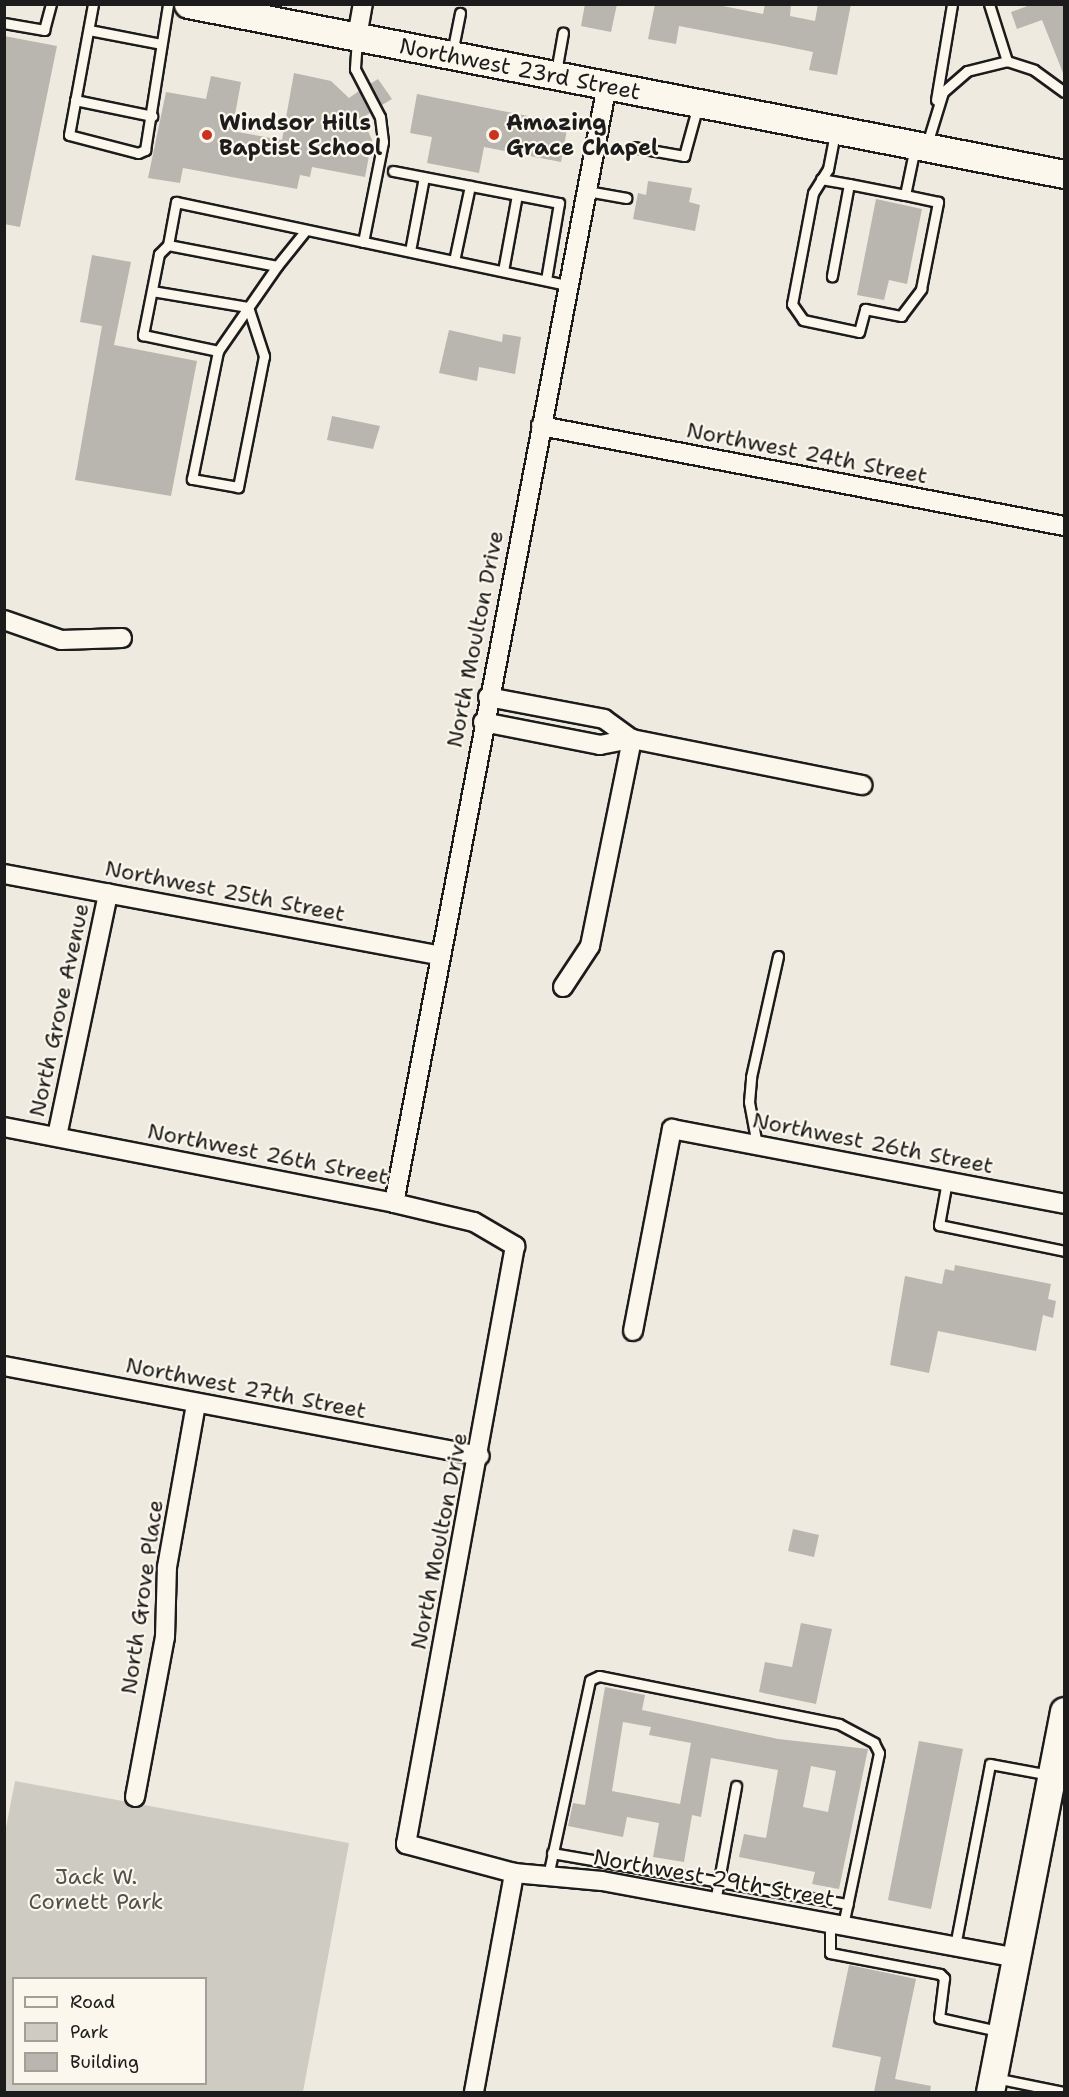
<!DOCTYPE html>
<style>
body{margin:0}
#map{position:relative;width:1069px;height:2097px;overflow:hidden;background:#eeeadf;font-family:"Shantell Sans",sans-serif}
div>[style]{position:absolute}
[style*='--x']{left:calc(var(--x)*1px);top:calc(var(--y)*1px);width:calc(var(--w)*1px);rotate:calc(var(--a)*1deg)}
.green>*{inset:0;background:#ceccc2}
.building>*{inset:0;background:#b9b6af}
.roads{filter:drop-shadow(2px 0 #1c1c1c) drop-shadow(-2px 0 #1c1c1c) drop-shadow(0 2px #1c1c1c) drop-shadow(0 -2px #1c1c1c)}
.lane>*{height:9px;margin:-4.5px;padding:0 4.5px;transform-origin:4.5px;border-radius:4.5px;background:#fbf7ec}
.street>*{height:18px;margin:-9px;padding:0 9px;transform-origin:9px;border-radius:9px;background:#fbf7ec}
.secondary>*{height:27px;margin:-13.5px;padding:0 13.5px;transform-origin:13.5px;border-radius:13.5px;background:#fbf7ec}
.dots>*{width:16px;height:16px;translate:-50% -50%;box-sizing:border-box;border:3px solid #fbf7ec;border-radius:50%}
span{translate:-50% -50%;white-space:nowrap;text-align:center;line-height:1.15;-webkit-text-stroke:4.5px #fbf7ec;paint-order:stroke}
.street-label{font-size:22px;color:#1c1c1c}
.poi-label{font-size:22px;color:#1c1c1c;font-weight:700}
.left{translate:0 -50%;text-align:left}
.park-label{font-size:22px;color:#51514e}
.frame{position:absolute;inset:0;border:6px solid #1c1c1c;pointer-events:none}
.legend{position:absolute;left:12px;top:1977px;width:195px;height:108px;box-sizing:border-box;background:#fbf7ec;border:2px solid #a29f99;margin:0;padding:8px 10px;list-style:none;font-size:18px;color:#1c1c1c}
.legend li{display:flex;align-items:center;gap:12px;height:30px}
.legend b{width:30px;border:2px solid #a29f99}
</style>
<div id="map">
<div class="green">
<i style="clip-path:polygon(evenodd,15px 1781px,349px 1843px,303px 2092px,5px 2092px,4px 1838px,15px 1781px,14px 1978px,206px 1978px,206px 2084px,14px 2084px,14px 1978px)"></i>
</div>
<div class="building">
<i style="clip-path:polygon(585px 4px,617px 4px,611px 32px,581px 26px)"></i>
<i style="clip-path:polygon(655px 4px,713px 4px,763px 14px,765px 4px,791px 4px,790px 16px,815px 21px,818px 4px,851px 4px,837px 75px,809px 70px,813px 52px,779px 45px,679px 26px,676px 44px,648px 39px)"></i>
<i style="clip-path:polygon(1033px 4px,1065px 4px,1065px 78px,1042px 20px,1017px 29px,1011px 12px)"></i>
<i style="clip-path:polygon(4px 36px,57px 46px,20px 227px,4px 224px)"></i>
<i style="clip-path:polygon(294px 73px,331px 81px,349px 98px,359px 91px,370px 113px,362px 118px,372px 140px,365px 177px,312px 167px,310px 177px,300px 175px,297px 189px,183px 168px,180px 183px,148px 178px,166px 92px,206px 99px,211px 76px,241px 82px,232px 131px,282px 140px)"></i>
<i style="clip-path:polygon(378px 79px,392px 99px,382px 105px,370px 84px)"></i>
<i style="clip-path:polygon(417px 94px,568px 124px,561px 162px,484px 147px,479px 173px,427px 163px,432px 137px,410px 133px)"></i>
<i style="clip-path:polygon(648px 181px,692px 188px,689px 202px,700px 205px,695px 231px,633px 219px,638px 193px,646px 195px)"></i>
<i style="clip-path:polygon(876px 199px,922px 209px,907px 284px,889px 280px,884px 300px,857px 295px)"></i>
<i style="clip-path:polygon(92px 255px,131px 262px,114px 345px,197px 361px,171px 496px,75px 480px,102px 326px,80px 322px)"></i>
<i style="clip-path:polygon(449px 330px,502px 342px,503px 334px,521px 337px,515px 374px,479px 367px,477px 381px,439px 373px)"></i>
<i style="clip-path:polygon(332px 416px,380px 426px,373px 449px,327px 440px)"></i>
<i style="clip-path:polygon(955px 1265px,1051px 1284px,1048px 1299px,1056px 1301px,1053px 1318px,1043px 1315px,1036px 1351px,938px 1331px,929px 1373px,890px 1365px,905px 1276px,942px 1284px,945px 1269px,954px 1271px)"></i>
<i style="clip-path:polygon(793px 1529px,819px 1535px,814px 1557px,788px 1551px)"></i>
<i style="clip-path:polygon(801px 1623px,832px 1629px,816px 1704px,759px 1692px,765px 1662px,792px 1667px)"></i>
<i style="clip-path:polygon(evenodd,605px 1687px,645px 1695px,642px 1710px,778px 1739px,868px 1749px,839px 1889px,812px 1884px,815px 1872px,739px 1857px,744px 1834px,766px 1838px,778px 1770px,711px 1758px,701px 1817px,692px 1815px,684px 1862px,653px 1857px,659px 1823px,627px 1817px,623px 1837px,568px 1826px,573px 1803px,585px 1805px,605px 1687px,623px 1722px,651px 1727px,649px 1735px,691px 1743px,680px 1804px,612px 1791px,623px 1722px,605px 1687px,811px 1766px,836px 1771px,828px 1812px,803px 1807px,811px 1766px)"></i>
<i style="clip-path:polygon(919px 1741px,963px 1749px,931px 1909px,888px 1900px)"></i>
<i style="clip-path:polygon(849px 1965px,916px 1979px,895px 2079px,931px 2086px,930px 2092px,874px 2092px,881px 2057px,832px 2047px)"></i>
</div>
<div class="roads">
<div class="lane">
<i style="--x:93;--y:4;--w:133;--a:100.4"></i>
<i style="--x:69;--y:135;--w:71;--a:14.6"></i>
<i style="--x:138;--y:153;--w:8;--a:-23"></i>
<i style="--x:145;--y:150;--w:148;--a:-81"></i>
<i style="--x:989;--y:4;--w:60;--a:72.5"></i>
<i style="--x:4;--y:23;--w:41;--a:9.9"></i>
<i style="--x:44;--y:30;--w:27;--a:-75"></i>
<i style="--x:89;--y:30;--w:73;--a:11"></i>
<i style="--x:357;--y:39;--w:30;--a:94"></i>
<i style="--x:355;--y:69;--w:54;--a:62.5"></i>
<i style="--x:380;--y:117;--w:25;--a:83"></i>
<i style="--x:383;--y:142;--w:102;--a:101.3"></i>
<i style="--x:452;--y:53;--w:41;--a:-78.7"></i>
<i style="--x:556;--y:72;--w:40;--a:-80"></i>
<i style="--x:75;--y:100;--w:79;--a:11.7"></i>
<i style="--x:936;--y:100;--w:97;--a:-80.5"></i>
<i style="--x:835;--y:133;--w:37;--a:101"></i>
<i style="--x:828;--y:169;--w:28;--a:122"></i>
<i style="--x:813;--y:193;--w:113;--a:100.7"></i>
<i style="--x:792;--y:304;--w:19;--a:55"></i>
<i style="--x:803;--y:320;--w:57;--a:12.1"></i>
<i style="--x:859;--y:332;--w:24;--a:-75"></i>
<i style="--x:865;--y:309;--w:37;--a:11"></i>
<i style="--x:901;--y:316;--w:34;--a:-53"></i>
<i style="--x:921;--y:289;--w:89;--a:-78.9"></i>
<i style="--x:938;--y:202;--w:34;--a:-168"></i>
<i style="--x:905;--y:195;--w:49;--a:-78.2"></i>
<i style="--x:927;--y:144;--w:54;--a:-72.9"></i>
<i style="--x:943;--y:92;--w:32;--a:-41"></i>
<i style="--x:967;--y:71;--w:41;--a:-14"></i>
<i style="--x:1007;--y:61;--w:28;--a:18"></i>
<i style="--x:1034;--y:70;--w:37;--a:36"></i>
<i style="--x:633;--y:147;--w:52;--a:10"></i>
<i style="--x:684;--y:156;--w:53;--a:-74.6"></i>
<i style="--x:393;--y:171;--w:169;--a:10.9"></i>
<i style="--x:559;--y:203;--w:78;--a:99.6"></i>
<i style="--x:821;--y:179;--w:28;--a:10"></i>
<i style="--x:849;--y:184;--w:94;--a:100.5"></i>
<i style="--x:849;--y:184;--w:57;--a:11.1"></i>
<i style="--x:587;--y:191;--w:40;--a:10"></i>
<i style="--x:306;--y:230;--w:46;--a:128.9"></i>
<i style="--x:277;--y:266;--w:111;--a:-169.1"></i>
<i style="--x:168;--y:245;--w:44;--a:-79.5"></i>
<i style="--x:176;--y:202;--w:401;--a:12"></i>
<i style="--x:168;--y:245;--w:13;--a:135"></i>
<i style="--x:159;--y:254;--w:83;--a:101.2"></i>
<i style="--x:143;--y:335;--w:77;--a:12"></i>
<i style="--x:218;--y:351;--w:103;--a:-55.2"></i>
<i style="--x:410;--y:251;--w:75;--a:-79.3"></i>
<i style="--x:454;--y:261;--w:77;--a:-78"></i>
<i style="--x:503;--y:271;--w:77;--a:-79.6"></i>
<i style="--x:152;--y:291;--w:97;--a:9.5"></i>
<i style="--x:248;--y:307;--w:52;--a:71.9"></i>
<i style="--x:264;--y:356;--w:134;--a:101.2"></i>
<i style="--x:238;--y:487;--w:47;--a:-170.1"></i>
<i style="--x:192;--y:479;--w:131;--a:-78.5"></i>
<i style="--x:757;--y:1145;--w:44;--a:-100.5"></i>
<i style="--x:749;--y:1102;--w:25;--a:-85"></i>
<i style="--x:751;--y:1077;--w:124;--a:-77.4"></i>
<i style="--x:947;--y:1181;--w:45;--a:100.3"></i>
<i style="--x:939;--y:1225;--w:128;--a:11.7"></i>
<i style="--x:552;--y:1853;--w:300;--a:9.8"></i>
<i style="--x:548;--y:1876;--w:200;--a:-77.9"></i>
<i style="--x:590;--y:1680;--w:10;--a:-24"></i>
<i style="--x:599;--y:1676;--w:245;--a:11.3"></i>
<i style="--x:839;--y:1724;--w:40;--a:28"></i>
<i style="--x:874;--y:1743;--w:11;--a:63"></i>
<i style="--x:879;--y:1753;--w:177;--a:101.8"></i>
<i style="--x:715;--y:1902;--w:118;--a:-79.7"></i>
<i style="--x:830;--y:1923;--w:30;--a:90"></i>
<i style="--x:830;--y:1953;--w:112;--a:10.8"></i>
<i style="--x:940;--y:1974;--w:6;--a:45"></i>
<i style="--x:944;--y:1978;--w:40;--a:97.1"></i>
<i style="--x:939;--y:2018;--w:60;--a:12.4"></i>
<i style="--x:955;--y:1946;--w:185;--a:-79.1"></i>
<i style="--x:990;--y:1764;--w:61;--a:10.4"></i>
<i style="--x:995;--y:2078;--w:70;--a:11.5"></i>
</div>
<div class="street">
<i style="--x:357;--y:37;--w:34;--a:-80"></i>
<i style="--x:541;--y:426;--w:532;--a:10.82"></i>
<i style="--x:4;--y:620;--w:60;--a:19.3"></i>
<i style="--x:61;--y:640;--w:61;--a:-1.9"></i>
<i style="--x:488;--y:697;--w:118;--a:10.7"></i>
<i style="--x:604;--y:719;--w:34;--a:36"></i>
<i style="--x:483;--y:722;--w:119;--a:11.1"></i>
<i style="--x:600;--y:745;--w:33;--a:-11"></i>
<i style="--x:632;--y:739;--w:235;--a:11.3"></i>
<i style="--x:4;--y:874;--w:441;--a:10.6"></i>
<i style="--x:563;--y:987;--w:49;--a:-56.6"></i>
<i style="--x:590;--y:946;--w:211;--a:-78.5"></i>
<i style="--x:4;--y:1127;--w:397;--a:11"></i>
<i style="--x:394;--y:1203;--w:82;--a:13.4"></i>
<i style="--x:474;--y:1222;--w:48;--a:30.3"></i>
<i style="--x:515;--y:1246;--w:608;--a:100.33"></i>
<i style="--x:406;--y:1844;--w:112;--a:15"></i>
<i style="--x:514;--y:1873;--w:88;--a:5.2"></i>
<i style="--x:602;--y:1881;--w:419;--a:10.5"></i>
<i style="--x:57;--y:1136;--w:248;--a:-78.1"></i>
<i style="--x:394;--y:1203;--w:1138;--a:-79.21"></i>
<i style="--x:633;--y:1331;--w:206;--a:-79.1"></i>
<i style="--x:672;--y:1129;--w:399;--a:10.8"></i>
<i style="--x:4;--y:1366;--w:484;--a:10.7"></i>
<i style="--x:135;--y:1797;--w:163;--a:-79.4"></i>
<i style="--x:165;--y:1637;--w:70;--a:-88.4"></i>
<i style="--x:167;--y:1567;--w:166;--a:-79.9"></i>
<i style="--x:474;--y:2092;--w:223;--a:-79.6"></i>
</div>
<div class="secondary">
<i style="--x:188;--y:4;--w:892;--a:10.98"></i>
<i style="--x:990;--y:2092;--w:388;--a:-79"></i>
</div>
</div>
<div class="dots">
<i style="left:207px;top:135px;background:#c8321e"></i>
<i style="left:494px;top:135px;background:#c8321e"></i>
</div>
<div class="street-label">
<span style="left:520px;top:69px;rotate:11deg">Northwest 23rd Street</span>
<span style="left:807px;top:453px;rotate:11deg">Northwest 24th Street</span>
<span style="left:475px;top:639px;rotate:-79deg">North Moulton Drive</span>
<span style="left:225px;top:891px;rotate:11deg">Northwest 25th Street</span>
<span style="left:59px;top:1010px;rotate:-78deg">North Grove Avenue</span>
<span style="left:873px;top:1143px;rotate:11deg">Northwest 26th Street</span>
<span style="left:268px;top:1154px;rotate:11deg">Northwest 26th Street</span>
<span style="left:246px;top:1388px;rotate:11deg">Northwest 27th Street</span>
<span style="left:439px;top:1541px;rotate:-79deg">North Moulton Drive</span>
<span style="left:142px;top:1597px;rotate:-82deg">North Grove Place</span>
<span style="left:714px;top:1878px;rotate:10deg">Northwest 29th Street</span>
</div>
<div class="poi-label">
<span class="left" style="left:219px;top:135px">Windsor Hills<br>Baptist School</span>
<span class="left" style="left:506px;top:135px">Amazing<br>Grace Chapel</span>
</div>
<div class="park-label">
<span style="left:96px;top:1889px">Jack W.<br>Cornett Park</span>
</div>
<div class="frame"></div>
<ul class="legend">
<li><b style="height:8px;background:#fbf7ec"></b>Road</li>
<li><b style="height:16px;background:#ceccc2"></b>Park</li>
<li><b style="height:16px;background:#b9b6af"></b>Building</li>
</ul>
</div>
